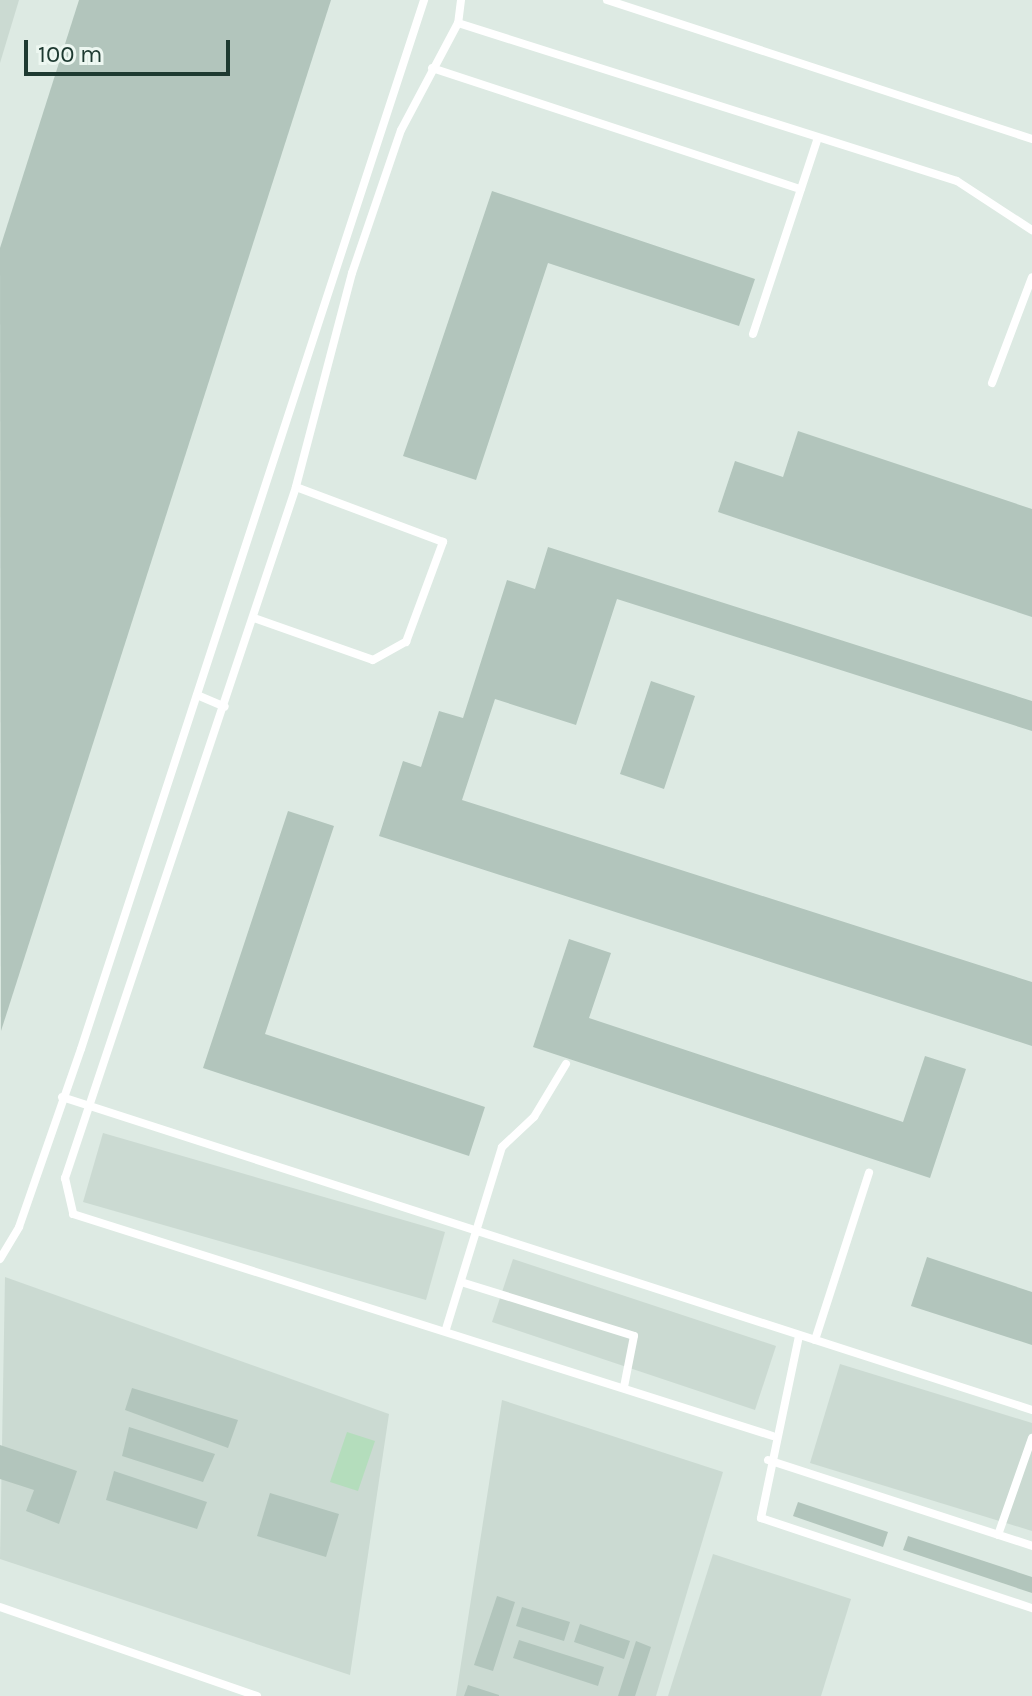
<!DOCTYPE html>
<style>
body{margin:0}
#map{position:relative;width:1032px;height:1696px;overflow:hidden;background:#ddeae3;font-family:Karla,sans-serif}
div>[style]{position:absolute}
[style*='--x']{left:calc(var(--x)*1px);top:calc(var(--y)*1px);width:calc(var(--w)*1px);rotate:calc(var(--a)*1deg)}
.built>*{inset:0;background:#cbdad2}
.green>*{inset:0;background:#b4ddbc}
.building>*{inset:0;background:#b2c5bc}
.lane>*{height:8px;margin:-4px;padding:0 4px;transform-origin:4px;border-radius:4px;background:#fff}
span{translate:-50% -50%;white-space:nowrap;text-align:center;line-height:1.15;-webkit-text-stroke:6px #edf7f1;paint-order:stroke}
.scale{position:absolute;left:24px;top:40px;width:206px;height:36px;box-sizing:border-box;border:4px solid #1e3a31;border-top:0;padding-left:10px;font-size:24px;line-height:28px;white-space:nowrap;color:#1e3a31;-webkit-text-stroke:6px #edf7f1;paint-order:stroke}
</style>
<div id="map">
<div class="built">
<i style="clip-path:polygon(0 0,19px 0,0 63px)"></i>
<i style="clip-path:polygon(103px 1133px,445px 1232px,426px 1300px,83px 1202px)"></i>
<i style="clip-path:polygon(513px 1259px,776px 1346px,755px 1410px,492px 1322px)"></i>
<i style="clip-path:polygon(5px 1277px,389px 1414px,350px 1675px,0 1559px)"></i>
<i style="clip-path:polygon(840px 1364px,1032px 1423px,1032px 1531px,810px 1463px)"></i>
<i style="clip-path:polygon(502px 1400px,723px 1472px,656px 1696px,456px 1696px)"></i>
<i style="clip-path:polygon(713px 1554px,851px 1599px,821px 1696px,668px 1696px)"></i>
</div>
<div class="green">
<i style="clip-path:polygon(347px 1432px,375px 1441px,358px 1491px,330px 1482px)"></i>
</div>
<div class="building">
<i style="clip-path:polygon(79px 0,331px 0,1px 1031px,0 248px)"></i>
<i style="clip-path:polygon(492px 191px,755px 279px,739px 326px,548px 263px,476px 480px,403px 456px)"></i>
<i style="clip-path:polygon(798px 431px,1032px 509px,1032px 617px,718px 512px,735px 461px,783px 477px)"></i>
<i style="clip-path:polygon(548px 547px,1032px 701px,1032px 731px,617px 599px,576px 725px,495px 699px,462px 800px,1032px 982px,1032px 1046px,379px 836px,403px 761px,421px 767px,439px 711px,463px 718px,507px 580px,535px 589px)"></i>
<i style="clip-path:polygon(651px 681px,695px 696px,664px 789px,620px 774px)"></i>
<i style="clip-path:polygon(288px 811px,334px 826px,265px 1034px,485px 1107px,469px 1156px,203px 1068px)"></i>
<i style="clip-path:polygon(569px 939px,611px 953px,589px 1018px,903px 1122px,925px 1056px,966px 1069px,930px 1178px,533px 1047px)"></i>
<i style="clip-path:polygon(927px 1257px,1032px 1292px,1032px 1345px,911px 1306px)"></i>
<i style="clip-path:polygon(132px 1388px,238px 1420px,228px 1448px,125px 1410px)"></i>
<i style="clip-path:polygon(129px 1427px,215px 1454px,203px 1482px,122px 1456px)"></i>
<i style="clip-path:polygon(0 1445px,77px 1471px,59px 1524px,26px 1511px,34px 1490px,0 1479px)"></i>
<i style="clip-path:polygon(114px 1471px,207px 1502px,197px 1529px,106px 1500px)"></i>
<i style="clip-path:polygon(270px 1493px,339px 1514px,326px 1557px,257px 1536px)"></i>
<i style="clip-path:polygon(798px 1502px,888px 1532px,883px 1547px,793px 1516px)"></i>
<i style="clip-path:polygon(908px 1536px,1032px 1577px,1032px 1593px,903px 1550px)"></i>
<i style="clip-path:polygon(497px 1596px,515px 1602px,493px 1671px,474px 1665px)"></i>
<i style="clip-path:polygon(522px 1607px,570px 1622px,564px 1641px,516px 1626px)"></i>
<i style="clip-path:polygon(580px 1624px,630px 1641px,624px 1659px,574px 1642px)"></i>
<i style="clip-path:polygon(519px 1640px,604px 1667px,598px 1686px,513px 1658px)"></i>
<i style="clip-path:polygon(636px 1641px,651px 1647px,635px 1696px,618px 1696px)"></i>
<i style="clip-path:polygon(468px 1685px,499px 1695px,499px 1696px,464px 1696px)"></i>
</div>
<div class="lane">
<i style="--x:461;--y:0;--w:23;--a:97"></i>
<i style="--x:458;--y:23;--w:523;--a:17.57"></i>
<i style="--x:957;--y:181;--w:90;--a:33.2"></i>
<i style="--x:607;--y:0;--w:447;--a:18.1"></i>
<i style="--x:458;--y:23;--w:121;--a:118"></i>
<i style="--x:401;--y:130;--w:151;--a:108.9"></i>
<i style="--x:352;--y:273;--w:221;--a:104.7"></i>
<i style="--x:296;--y:487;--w:729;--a:108.48"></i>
<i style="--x:65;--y:1178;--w:37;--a:77"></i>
<i style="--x:73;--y:1214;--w:734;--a:17.6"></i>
<i style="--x:432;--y:68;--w:388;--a:18.2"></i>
<i style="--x:753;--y:334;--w:207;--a:-71.7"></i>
<i style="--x:992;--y:383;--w:113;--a:-69.3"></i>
<i style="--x:254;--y:618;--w:126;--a:19.4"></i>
<i style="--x:373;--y:660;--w:38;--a:-29"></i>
<i style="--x:406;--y:642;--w:107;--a:-69.7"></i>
<i style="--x:443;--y:542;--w:157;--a:-159.5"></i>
<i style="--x:197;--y:695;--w:30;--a:23"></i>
<i style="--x:62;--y:1097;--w:1019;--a:17.88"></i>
<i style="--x:0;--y:1259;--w:37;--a:-59"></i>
<i style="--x:19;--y:1227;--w:188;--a:-70.8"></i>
<i style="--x:81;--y:1049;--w:1104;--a:-71.89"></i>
<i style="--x:461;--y:1282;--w:181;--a:17.3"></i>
<i style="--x:634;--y:1336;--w:52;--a:101.1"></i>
<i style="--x:446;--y:1329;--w:190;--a:-72.9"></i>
<i style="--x:502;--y:1147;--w:44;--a:-43.2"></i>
<i style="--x:534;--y:1117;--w:62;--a:-58.9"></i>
<i style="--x:799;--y:1336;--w:186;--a:101.8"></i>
<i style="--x:761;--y:1518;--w:286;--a:18.4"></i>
<i style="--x:815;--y:1340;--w:176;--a:-72.1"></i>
<i style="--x:768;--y:1460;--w:278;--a:18"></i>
<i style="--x:998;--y:1535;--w:103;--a:-70.7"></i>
<i style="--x:0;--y:1607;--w:272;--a:19.1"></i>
</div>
<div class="scale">100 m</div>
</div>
